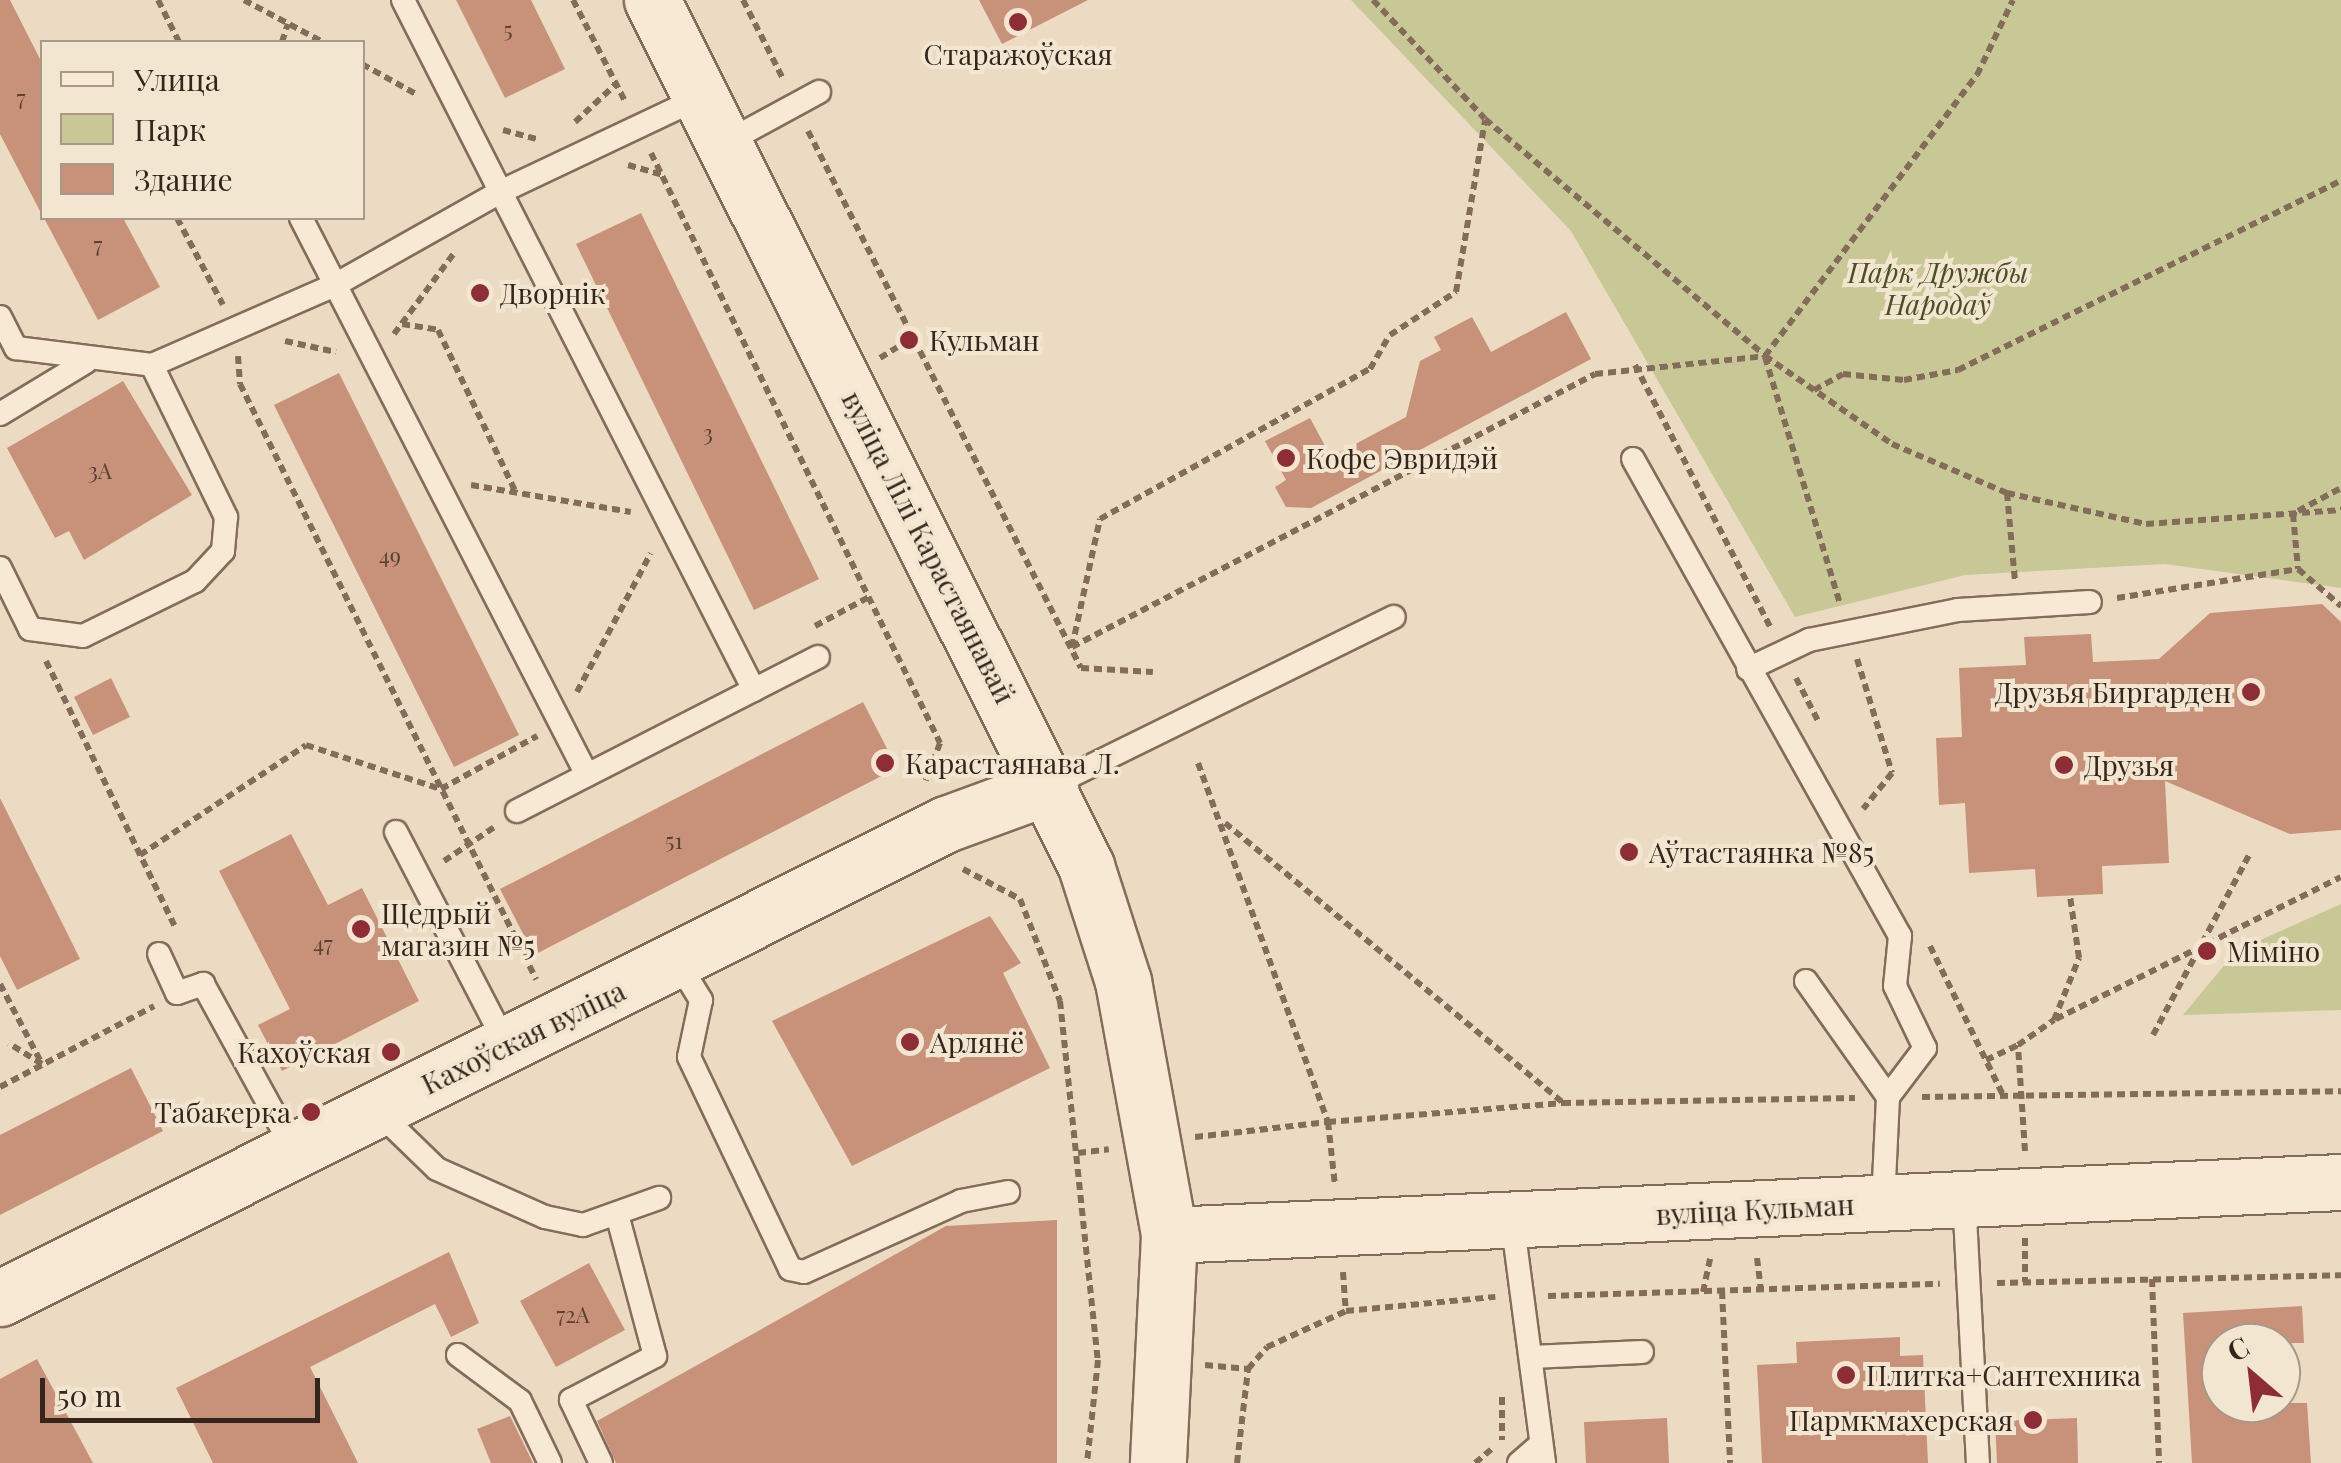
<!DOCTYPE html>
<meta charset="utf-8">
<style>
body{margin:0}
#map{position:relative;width:2341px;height:1463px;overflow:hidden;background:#ebdbc2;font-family:"Playfair Display",serif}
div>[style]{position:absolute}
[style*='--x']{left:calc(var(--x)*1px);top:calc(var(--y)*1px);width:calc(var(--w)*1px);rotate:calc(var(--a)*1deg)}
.green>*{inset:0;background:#c7c896}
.building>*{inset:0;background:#c79279}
.path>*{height:6px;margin-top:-3px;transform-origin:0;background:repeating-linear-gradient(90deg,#846c5a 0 8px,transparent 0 13px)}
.roads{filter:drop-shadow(2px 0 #846c5a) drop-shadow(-2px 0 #846c5a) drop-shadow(0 2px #846c5a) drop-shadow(0 -2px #846c5a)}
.lane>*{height:22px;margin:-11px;padding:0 11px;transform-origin:11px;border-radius:11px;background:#f7e9d4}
.secondary>*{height:55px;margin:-27.5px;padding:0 27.5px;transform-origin:27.5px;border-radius:27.5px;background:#f7e9d4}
.dots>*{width:28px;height:28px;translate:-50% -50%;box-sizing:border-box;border:5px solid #f3e6d1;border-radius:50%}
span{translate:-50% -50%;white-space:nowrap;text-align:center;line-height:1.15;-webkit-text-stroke:8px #f3e6d1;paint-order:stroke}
.number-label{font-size:22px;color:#594134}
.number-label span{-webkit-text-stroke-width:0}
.poi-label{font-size:28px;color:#34261d}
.left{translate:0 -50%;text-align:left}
.right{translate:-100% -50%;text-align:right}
.park-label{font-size:28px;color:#495025;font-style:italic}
.street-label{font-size:28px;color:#34261d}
.legend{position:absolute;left:40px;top:40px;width:325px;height:180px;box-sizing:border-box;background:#f3e6d1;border:2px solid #a79989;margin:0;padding:12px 18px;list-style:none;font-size:30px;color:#34261d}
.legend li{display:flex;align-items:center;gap:20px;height:50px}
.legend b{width:50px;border:2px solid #a79989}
.north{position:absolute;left:2201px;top:1323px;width:100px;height:100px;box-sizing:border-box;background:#f3e6d1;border:2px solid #a79989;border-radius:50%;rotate:332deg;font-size:28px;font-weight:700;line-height:40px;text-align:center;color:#34261d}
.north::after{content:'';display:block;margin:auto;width:35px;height:45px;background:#8f2d37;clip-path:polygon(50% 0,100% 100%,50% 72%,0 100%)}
.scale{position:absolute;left:40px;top:1378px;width:280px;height:45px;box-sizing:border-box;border:5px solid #34261d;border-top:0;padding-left:12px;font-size:30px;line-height:35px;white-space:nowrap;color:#34261d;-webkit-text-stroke:8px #f3e6d1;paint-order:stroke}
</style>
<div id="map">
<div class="green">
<i style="clip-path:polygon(1351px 0,2341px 0,2341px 588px,2165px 564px,1965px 575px,1795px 617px,1571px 231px)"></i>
<i style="clip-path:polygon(2341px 904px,2341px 1010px,2183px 1015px,2236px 951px)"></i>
</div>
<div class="building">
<i style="clip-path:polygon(0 0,10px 0,42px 63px,42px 215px,0 134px)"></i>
<i style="clip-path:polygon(456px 0,531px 0,565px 69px,505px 98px)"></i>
<i style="clip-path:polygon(979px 0,1088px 0,1002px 44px)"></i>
<i style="clip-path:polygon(641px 213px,819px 579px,754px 610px,576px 244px)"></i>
<i style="clip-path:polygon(44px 218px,123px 218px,160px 287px,98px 320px)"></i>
<i style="clip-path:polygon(1566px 312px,1591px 359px,1311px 508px,1286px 507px,1275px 487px,1286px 480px,1265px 441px,1310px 418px,1331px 457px,1406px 417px,1420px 361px,1441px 350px,1434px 337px,1472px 317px,1491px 352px)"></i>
<i style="clip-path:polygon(339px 373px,519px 735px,454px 767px,274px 405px)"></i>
<i style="clip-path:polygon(123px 381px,192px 495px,84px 560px,69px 531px,55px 538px,7px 448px)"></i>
<i style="clip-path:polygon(2322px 604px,2341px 622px,2341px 830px,2290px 834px,2165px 781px,2169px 863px,2102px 866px,2103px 894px,2037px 897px,2035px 869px,1969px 873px,1965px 803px,1939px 805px,1936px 738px,1962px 737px,1959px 668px,2026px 665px,2024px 637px,2091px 634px,2093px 662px,2159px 659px,2210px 613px)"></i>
<i style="clip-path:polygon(111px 678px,130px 717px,93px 735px,74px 697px)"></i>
<i style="clip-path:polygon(863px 702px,897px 768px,534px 955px,500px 889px)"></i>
<i style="clip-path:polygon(0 798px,80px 959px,17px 990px,0 956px)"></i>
<i style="clip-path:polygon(291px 834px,328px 905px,362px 888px,419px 1001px,282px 1071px,258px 1025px,290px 1009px,219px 871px)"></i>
<i style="clip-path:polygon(990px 916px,1021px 963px,1003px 973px,1050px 1068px,852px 1166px,772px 1021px)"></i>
<i style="clip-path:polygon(131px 1068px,163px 1131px,0 1215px,0 1135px)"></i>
<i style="clip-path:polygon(1057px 1220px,1057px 1463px,616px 1463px,597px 1421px,946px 1226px)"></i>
<i style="clip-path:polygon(449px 1252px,479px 1323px,451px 1337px,435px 1304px,310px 1367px,358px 1463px,213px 1463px,176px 1388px)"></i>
<i style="clip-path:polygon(589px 1263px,625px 1330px,556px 1367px,520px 1301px)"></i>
<i style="clip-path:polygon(2302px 1306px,2304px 1343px,2221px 1343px,2221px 1403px,2307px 1403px,2311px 1463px,2192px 1463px,2183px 1313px)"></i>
<i style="clip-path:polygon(1900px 1337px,1900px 1356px,1923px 1355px,1928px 1463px,1762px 1463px,1757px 1365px,1797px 1363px,1796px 1342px)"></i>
<i style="clip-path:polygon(37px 1359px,93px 1463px,0 1463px,0 1379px)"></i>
<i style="clip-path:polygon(510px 1416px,533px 1463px,491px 1463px,477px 1429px)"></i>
<i style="clip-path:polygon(1667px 1418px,1669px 1463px,1586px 1463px,1584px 1422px)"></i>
<i style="clip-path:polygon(2077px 1418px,2078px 1463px,1997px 1463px,1995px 1421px)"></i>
</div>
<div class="path">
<i style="--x:158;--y:0;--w:47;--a:63.4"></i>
<i style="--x:244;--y:0;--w:89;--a:28"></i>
<i style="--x:573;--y:0;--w:114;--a:62.8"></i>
<i style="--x:743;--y:0;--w:89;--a:63.1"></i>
<i style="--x:1373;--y:0;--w:163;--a:46.7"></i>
<i style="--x:1485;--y:119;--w:367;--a:40.2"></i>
<i style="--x:1765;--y:356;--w:155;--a:34.7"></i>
<i style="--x:1892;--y:444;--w:125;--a:23.1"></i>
<i style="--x:2007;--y:493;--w:142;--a:12.6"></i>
<i style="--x:2146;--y:524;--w:196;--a:-4.1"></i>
<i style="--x:282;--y:42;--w:19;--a:-72"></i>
<i style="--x:362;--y:64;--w:64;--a:29"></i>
<i style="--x:575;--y:122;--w:56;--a:-42.8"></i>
<i style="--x:503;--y:130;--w:38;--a:15"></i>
<i style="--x:808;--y:131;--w:602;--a:63.05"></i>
<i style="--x:1081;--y:668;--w:72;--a:3.2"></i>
<i style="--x:651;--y:153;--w:657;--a:63.9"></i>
<i style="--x:940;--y:743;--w:40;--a:111"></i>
<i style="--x:628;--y:165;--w:35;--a:16"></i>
<i style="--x:177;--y:218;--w:98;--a:62.1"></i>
<i style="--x:402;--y:324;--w:36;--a:9"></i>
<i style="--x:438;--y:330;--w:181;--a:64.4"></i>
<i style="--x:394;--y:334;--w:102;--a:-53.4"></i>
<i style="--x:285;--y:341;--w:52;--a:12.2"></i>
<i style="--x:238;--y:356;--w:28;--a:86"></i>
<i style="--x:240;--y:384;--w:665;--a:63.55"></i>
<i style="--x:1765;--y:357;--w:258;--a:73.1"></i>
<i style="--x:880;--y:358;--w:34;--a:-32"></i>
<i style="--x:1635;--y:365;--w:295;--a:62.7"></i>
<i style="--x:1814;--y:390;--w:33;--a:-29"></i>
<i style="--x:1843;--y:374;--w:61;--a:5.6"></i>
<i style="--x:1904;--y:380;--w:55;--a:-10.5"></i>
<i style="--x:1958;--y:370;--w:427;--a:-26.3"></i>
<i style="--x:471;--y:485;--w:162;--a:9.6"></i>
<i style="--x:2007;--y:493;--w:88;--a:84.8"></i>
<i style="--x:2298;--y:511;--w:49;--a:-28.1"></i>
<i style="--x:2293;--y:514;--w:55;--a:84.8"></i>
<i style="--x:2298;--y:569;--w:57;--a:40.7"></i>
<i style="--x:2117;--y:598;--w:183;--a:-9.1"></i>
<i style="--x:815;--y:626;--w:61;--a:-28.2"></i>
<i style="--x:1072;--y:647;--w:590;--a:-27.56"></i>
<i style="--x:1595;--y:374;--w:171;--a:-6"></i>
<i style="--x:1765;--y:356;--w:352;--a:-53"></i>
<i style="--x:1977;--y:75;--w:83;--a:-64.4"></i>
<i style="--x:1072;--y:647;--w:131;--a:-77.7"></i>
<i style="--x:1100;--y:519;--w:309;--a:-29.1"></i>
<i style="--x:1370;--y:369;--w:39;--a:-60"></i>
<i style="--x:1390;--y:335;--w:79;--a:-33.1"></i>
<i style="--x:1456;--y:292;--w:174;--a:-80.4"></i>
<i style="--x:1857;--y:659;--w:119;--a:72.9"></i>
<i style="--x:1892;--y:773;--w:46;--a:128.9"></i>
<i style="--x:46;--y:661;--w:298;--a:64.1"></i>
<i style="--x:1796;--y:678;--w:48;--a:62.9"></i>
<i style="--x:577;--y:692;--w:157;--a:-62"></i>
<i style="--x:1198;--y:763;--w:382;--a:70.1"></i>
<i style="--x:1328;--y:1122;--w:236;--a:-4.6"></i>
<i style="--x:1563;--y:1103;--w:292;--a:-1"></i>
<i style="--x:1225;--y:823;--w:438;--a:39.6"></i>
<i style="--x:140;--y:855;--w:199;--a:-33.5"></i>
<i style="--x:306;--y:745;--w:142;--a:18.1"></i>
<i style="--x:441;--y:789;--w:110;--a:-28.9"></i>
<i style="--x:444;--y:861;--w:63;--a:-33.9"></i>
<i style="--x:963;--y:869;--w:64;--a:27.8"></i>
<i style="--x:1020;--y:899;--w:110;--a:68.6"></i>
<i style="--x:1060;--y:1001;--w:361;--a:84"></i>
<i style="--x:1098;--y:1360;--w:104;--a:96.1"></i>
<i style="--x:1930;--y:946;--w:166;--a:63.9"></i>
<i style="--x:0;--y:984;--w:90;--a:62.3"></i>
<i style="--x:42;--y:1064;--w:39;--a:-148"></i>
<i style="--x:2056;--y:1019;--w:318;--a:-26.5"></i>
<i style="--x:2153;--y:1035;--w:206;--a:-61.9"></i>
<i style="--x:1986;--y:1060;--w:35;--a:-25"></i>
<i style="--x:0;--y:1087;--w:174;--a:-27.7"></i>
<i style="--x:1922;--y:1097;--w:419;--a:-0.8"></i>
<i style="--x:1195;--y:1137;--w:134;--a:-6.4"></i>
<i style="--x:1328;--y:1122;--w:63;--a:83.7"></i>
<i style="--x:2025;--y:1151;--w:106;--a:-93.8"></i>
<i style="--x:2018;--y:1045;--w:44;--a:-34.8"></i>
<i style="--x:2054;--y:1020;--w:67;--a:-68"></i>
<i style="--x:2079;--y:958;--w:63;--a:-98.3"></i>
<i style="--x:1078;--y:1153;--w:31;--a:-7"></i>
<i style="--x:2025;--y:1238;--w:44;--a:90"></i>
<i style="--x:1757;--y:1258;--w:32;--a:83"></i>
<i style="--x:1343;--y:1272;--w:39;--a:86"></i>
<i style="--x:2152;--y:1279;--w:184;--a:87.8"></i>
<i style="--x:1997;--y:1283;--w:344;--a:-1.3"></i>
<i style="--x:1722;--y:1291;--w:172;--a:87.3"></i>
<i style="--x:1703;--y:1292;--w:34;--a:-78"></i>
<i style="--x:1548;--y:1296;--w:392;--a:-1.8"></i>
<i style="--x:1205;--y:1365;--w:43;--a:5.3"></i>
<i style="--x:1502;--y:1397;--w:43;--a:90"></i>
<i style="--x:1237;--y:1463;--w:95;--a:-83.3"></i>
<i style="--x:1248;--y:1369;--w:29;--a:-49"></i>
<i style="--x:1267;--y:1347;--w:87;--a:-24.5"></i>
<i style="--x:1346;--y:1311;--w:150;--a:-5.4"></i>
<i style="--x:1475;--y:1463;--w:23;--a:-40"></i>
</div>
<div class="roads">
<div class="lane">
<i style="--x:403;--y:0;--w:774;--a:63.04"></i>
<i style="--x:725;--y:143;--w:107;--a:-28.5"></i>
<i style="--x:301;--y:218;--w:626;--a:62.82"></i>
<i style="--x:0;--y:317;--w:35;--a:63"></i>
<i style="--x:16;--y:348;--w:137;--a:7.1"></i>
<i style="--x:152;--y:365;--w:200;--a:-23.6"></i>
<i style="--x:335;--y:285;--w:189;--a:-29.4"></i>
<i style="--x:500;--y:192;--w:222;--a:-25.3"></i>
<i style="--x:0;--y:414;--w:100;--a:-31.2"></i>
<i style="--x:1633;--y:459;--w:547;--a:60.76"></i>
<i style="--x:1900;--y:936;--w:50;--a:95.7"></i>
<i style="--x:1895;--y:986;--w:69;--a:64.2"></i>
<i style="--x:1925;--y:1048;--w:61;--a:127.1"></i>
<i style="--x:0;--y:568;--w:68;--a:63.8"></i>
<i style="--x:30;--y:629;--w:53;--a:7.5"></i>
<i style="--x:83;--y:636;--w:125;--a:-26.2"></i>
<i style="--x:195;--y:581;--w:41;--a:-47"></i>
<i style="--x:223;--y:551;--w:34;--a:-85"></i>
<i style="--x:226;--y:517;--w:169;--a:-116"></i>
<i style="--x:1748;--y:669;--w:68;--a:-25.4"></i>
<i style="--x:1809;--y:640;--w:152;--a:-11.4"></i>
<i style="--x:1958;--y:610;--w:132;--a:-3.5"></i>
<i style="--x:1050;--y:786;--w:383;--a:-26.2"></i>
<i style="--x:517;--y:811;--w:338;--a:-27.1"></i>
<i style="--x:396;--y:832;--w:241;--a:62.6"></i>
<i style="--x:159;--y:954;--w:43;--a:65.2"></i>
<i style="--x:177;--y:993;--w:28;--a:-19"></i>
<i style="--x:203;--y:984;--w:189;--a:61.3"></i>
<i style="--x:677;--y:961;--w:46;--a:58.4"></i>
<i style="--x:701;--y:1000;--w:58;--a:101.9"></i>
<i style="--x:689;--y:1057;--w:235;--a:64.5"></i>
<i style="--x:790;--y:1269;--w:14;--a:12"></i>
<i style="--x:804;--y:1272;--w:172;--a:-24.3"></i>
<i style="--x:961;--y:1201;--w:48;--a:-10.8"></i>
<i style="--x:1806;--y:981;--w:142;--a:54.7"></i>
<i style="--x:1888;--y:1097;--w:105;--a:92.7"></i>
<i style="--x:375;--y:1109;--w:86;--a:44.1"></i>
<i style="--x:437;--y:1169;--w:118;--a:24"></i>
<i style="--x:545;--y:1217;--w:39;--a:12"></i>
<i style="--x:583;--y:1225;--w:81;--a:-19.6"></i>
<i style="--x:1964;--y:1197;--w:266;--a:87"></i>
<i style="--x:1512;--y:1219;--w:246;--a:82.5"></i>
<i style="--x:458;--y:1355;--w:77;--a:36.6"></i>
<i style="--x:520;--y:1401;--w:69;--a:64.2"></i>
<i style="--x:1531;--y:1357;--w:111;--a:-2.6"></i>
<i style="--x:601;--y:1463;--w:70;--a:-115.5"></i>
<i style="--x:571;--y:1400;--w:95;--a:-27.6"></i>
<i style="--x:655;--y:1356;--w:143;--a:-105"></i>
<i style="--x:1519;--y:1463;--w:29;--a:-41"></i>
</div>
<div class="secondary">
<i style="--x:652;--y:0;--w:969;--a:63.38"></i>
<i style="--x:1086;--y:866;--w:121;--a:72.2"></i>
<i style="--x:1123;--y:981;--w:258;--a:79.7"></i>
<i style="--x:1169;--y:1235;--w:228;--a:92.8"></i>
<i style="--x:1169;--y:1235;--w:1173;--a:-2.59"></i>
<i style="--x:0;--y:1298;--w:1058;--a:-26.61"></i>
<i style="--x:946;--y:824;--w:111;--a:-20.1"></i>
</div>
</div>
<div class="dots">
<i style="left:1018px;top:22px;background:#8f2d37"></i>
<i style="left:480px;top:293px;background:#8f2d37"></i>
<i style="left:909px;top:340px;background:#8f2d37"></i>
<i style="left:1286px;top:458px;background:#8f2d37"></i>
<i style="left:2251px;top:692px;background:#8f2d37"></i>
<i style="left:885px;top:763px;background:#8f2d37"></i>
<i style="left:2064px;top:765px;background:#8f2d37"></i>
<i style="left:1629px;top:852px;background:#8f2d37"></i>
<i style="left:361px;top:929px;background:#8f2d37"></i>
<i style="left:2207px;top:951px;background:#8f2d37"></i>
<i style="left:910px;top:1042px;background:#8f2d37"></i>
<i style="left:391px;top:1052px;background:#8f2d37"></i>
<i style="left:311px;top:1112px;background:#8f2d37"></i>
<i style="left:1846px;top:1375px;background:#8f2d37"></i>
<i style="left:2033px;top:1420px;background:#8f2d37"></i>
</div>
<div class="number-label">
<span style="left:508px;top:30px">5</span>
<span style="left:21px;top:98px">7</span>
<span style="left:98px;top:245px">7</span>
<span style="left:708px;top:433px">3</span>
<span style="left:100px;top:471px">3А</span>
<span style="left:390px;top:556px">49</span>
<span style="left:674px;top:841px">51</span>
<span style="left:323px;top:944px">47</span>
<span style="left:573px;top:1315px">72А</span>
</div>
<div class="poi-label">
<span style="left:1018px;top:54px">Старажоўская</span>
<span class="left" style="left:500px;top:293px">Дворнік</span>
<span class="left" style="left:929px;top:340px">Кульман</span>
<span class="left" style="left:1306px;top:458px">Кофе Эвридэй</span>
<span class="right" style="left:2231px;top:692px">Друзья Биргарден</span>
<span class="left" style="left:905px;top:763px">Карастаянава Л.</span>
<span class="left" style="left:2084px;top:765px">Друзья</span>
<span class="left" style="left:1649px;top:852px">Аўтастаянка №85</span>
<span class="left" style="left:381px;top:929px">Щедрый<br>магазин №5</span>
<span class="left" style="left:2227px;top:951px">Міміно</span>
<span class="left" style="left:930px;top:1042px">Арлянё</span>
<span class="right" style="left:371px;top:1052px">Кахоўская</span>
<span class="right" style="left:291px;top:1112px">Табакерка</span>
<span class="left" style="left:1866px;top:1375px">Плитка+Сантехника</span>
<span class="right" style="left:2013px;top:1420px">Пармкмахерская</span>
</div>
<div class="park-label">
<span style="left:1938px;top:288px">Парк Дружбы<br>Народаў</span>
</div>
<div class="street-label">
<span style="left:929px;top:547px;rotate:63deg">вуліца Лілі Карастаянавай</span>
<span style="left:523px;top:1037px;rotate:-26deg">Кахоўская вуліца</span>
<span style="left:1755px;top:1209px;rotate:-3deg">вуліца Кульман</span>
</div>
<ul class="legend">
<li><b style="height:12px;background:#f7e9d4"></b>Улица</li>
<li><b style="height:28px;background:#c7c896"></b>Парк</li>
<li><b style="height:28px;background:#c79279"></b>Здание</li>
</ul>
<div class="north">С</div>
<div class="scale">50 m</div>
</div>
